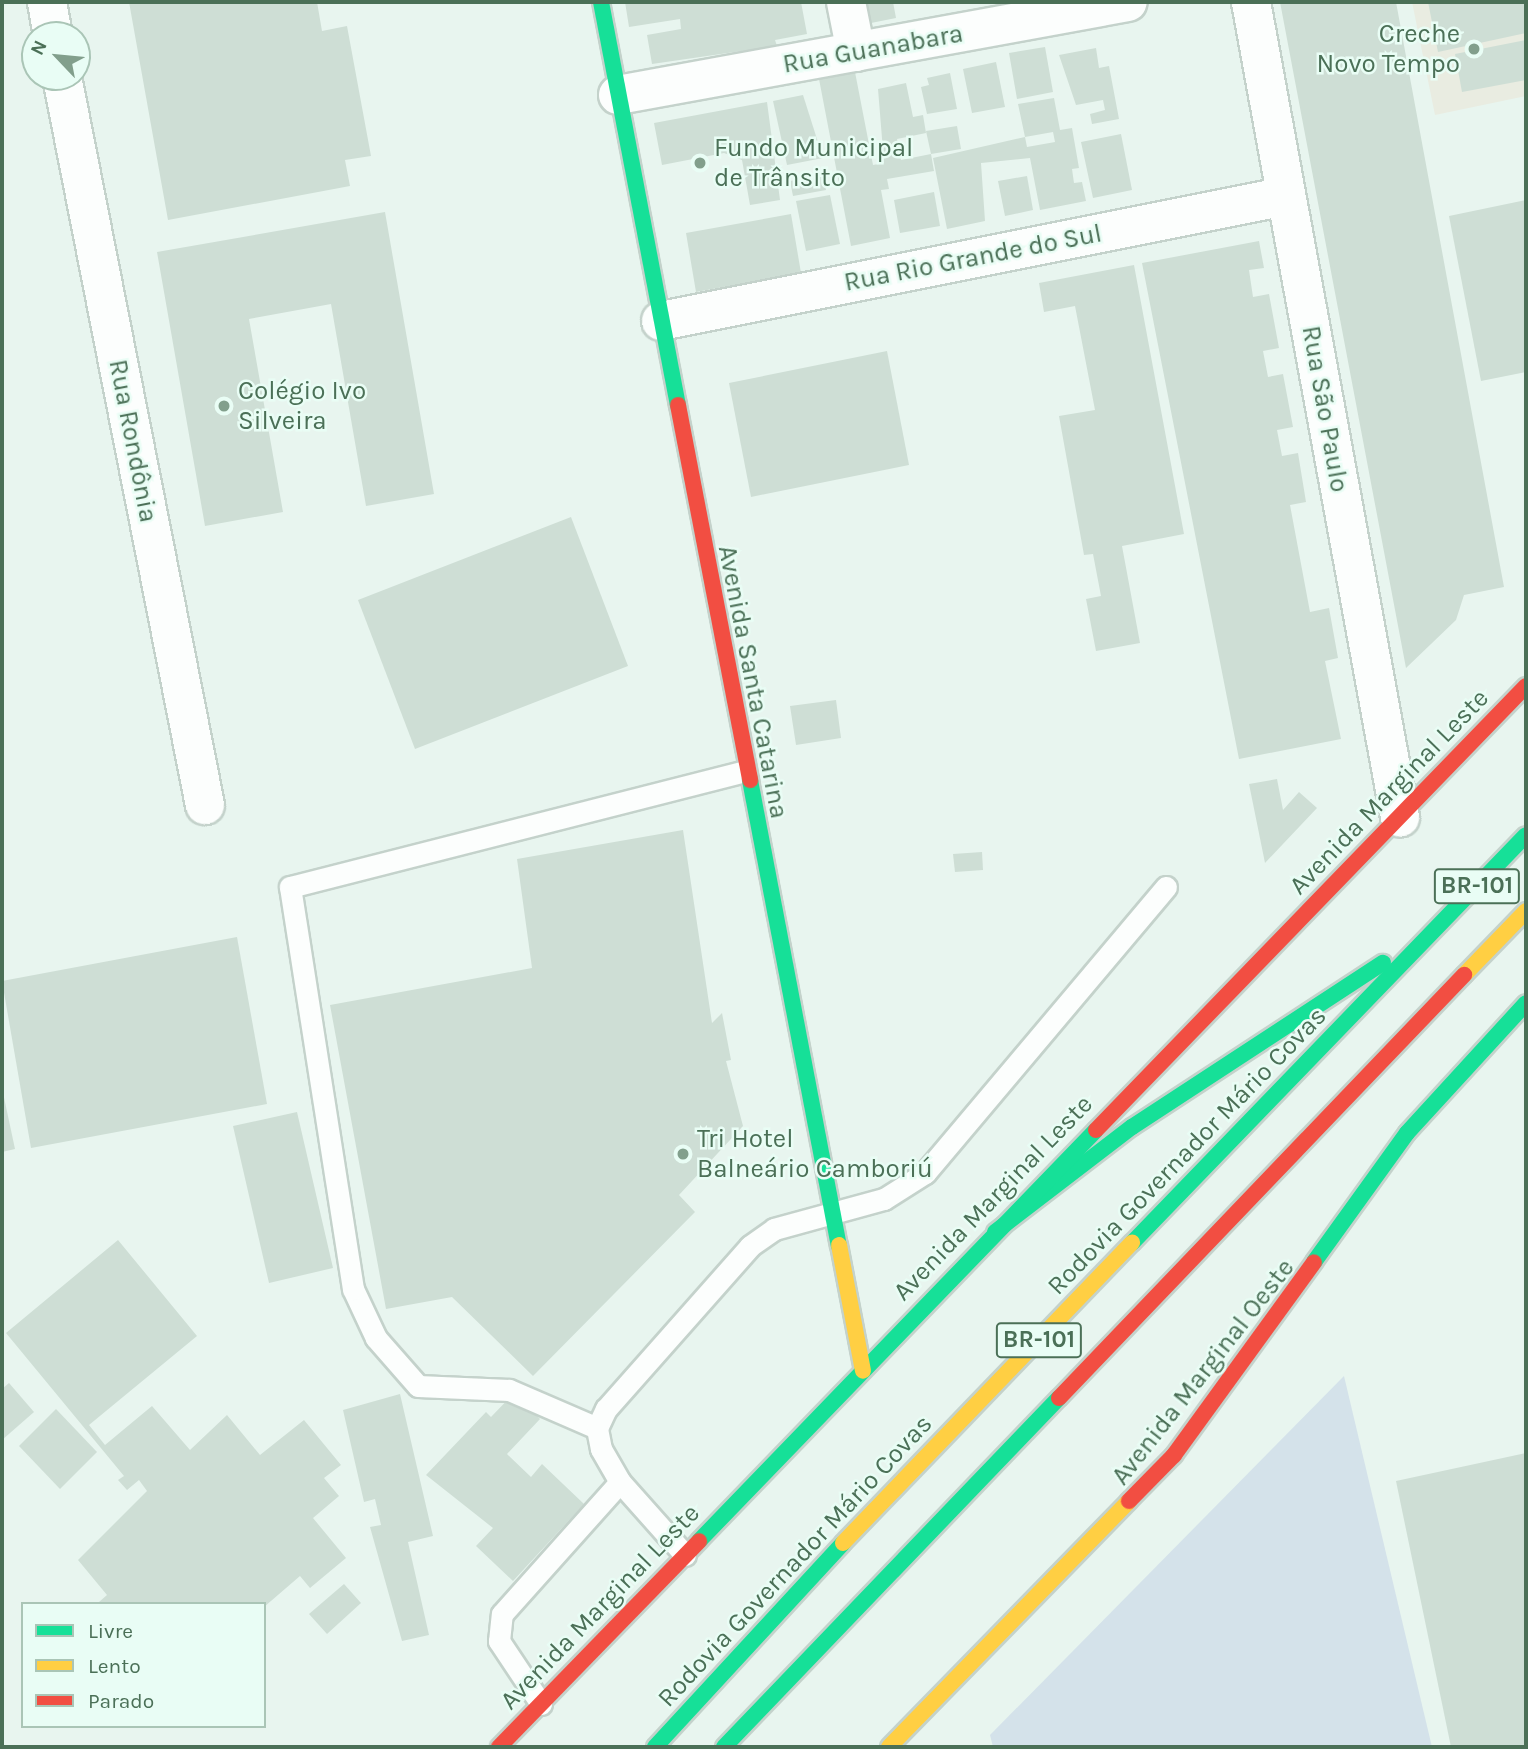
<!DOCTYPE html>
<meta charset="utf-8">
<style>
body{margin:0}
#map{position:relative;width:1528px;height:1749px;overflow:hidden;background:#e8f5ef;font-family:Karla,sans-serif}
div>[style]{position:absolute}
[style*='--x']{left:calc(var(--x)*1px);top:calc(var(--y)*1px);width:calc(var(--w)*1px);rotate:calc(var(--a)*1deg)}
.education>*{inset:0;background:#e9ece1}
.green>*{inset:0;background:#d4e2ea}
.building>*{inset:0;background:#ceded5}
.roads{filter:drop-shadow(2px 0 #c4d2cb) drop-shadow(-2px 0 #c4d2cb) drop-shadow(0 2px #c4d2cb) drop-shadow(0 -2px #c4d2cb)}
.lane>*{height:21px;margin:-10.5px;padding:0 10.5px;transform-origin:10.5px;border-radius:10.5px;background:#fcfefd}
.street>*{height:38px;margin:-19px;padding:0 19px;transform-origin:19px;border-radius:19px;background:#fcfefd}
.fast>*{height:16px;margin:-8px;padding:0 8px;transform-origin:8px;border-radius:8px;background:#16e098}
.slow>*{height:16px;margin:-8px;padding:0 8px;transform-origin:8px;border-radius:8px;background:#ffcf43}
.jam>*{height:16px;margin:-8px;padding:0 8px;transform-origin:8px;border-radius:8px;background:#f24e42}
.dots>*{width:19px;height:19px;translate:-50% -50%;box-sizing:border-box;border:4px solid #e9fdf5;border-radius:50%}
span{translate:-50% -50%;white-space:nowrap;text-align:center;line-height:1.15;-webkit-text-stroke:5px #e9fdf5;paint-order:stroke}
.shield-label span{padding:2px 5px;background:#e9fdf5;border:2px solid;border-radius:5px;-webkit-text-stroke-width:0}
.shield-label{font-size:24px;color:#4b7057;font-weight:700}
.poi-label{font-size:26px;color:#4b7057}
.right{translate:-100% -50%;text-align:right}
.left{translate:0 -50%;text-align:left}
.street-label{font-size:26px;color:#4b7057}
.frame{position:absolute;inset:0;border:4px solid #4b7057;pointer-events:none}
.legend{position:absolute;left:21px;top:1602px;width:245px;height:126px;box-sizing:border-box;background:#e9fdf5;border:2px solid #aac5b6;margin:0;padding:9px 12px;list-style:none;font-size:21px;color:#4b7057}
.legend li{display:flex;align-items:center;gap:14px;height:35px}
.legend b{width:35px;border:2px solid #aac5b6}
.north{position:absolute;left:21px;top:21px;width:70px;height:70px;box-sizing:border-box;background:#e9fdf5;border:2px solid #aac5b6;border-radius:50%;rotate:296deg;font-size:19px;font-weight:700;line-height:28px;text-align:center;color:#4b7057}
.north::after{content:'';display:block;margin:auto;width:24px;height:32px;background:#829f8c;clip-path:polygon(50% 0,100% 100%,50% 72%,0 100%)}
</style>
<div id="map">
<div class="education">
<i style="clip-path:polygon(1412px 2px,1526px 2px,1526px 96px,1435px 115px)"></i>
</div>
<div class="green">
<i style="clip-path:polygon(1344px 1376px,1432px 1747px,993px 1747px,990px 1735px)"></i>
</div>
<div class="building">
<i style="clip-path:polygon(129px 2px,317px 2px,322px 31px,347px 26px,371px 156px,345px 160px,350px 186px,168px 220px)"></i>
<i style="clip-path:polygon(625px 2px,801px 2px,807px 34px,775px 40px,777px 46px,652px 64px,647px 35px,681px 29px,680px 19px,629px 27px)"></i>
<i style="clip-path:polygon(856px 2px,893px 2px,896px 18px,861px 25px)"></i>
<i style="clip-path:polygon(1280px 2px,1396px 2px,1504px 587px,1464px 595px,1456px 620px,1406px 668px)"></i>
<i style="clip-path:polygon(1428px 2px,1526px 2px,1526px 33px,1438px 52px)"></i>
<i style="clip-path:polygon(1526px 40px,1526px 80px,1462px 92px,1455px 54px)"></i>
<i style="clip-path:polygon(1045px 47px,1053px 92px,1017px 99px,1009px 53px)"></i>
<i style="clip-path:polygon(1096px 48px,1099px 68px,1109px 66px,1119px 119px,1092px 124px,1090px 114px,1105px 110px,1103px 100px,1076px 105px,1059px 55px)"></i>
<i style="clip-path:polygon(996px 62px,1005px 107px,972px 113px,963px 69px)"></i>
<i style="clip-path:polygon(855px 72px,873px 165px,884px 163px,878px 89px,906px 83px,913px 117px,923px 115px,926px 133px,897px 139px,901px 160px,931px 154px,934px 171px,887px 179px,889px 189px,881px 190px,890px 238px,851px 246px,819px 79px)"></i>
<i style="clip-path:polygon(950px 73px,957px 109px,927px 114px,921px 87px,929px 85px,927px 78px)"></i>
<i style="clip-path:polygon(803px 95px,823px 158px,787px 165px,773px 101px)"></i>
<i style="clip-path:polygon(evenodd,1054px 98px,1060px 130px,1072px 128px,1079px 168px,1072px 169px,1074px 183px,1082px 182px,1086px 201px,1040px 210px,1030px 158px,981px 163px,985px 221px,947px 229px,933px 158px,1025px 137px,1018px 104px,1054px 98px,1053px 132px,1055px 142px,1027px 147px,1025px 137px,1053px 132px)"></i>
<i style="clip-path:polygon(767px 102px,780px 200px,750px 205px,742px 160px,724px 153px,662px 165px,654px 123px)"></i>
<i style="clip-path:polygon(957px 126px,961px 149px,931px 154px,926px 131px)"></i>
<i style="clip-path:polygon(1121px 134px,1132px 190px,1093px 198px,1081px 142px)"></i>
<i style="clip-path:polygon(823px 175px,826px 190px,793px 196px,790px 181px)"></i>
<i style="clip-path:polygon(1027px 176px,1033px 210px,1005px 216px,998px 181px)"></i>
<i style="clip-path:polygon(934px 192px,940px 226px,900px 233px,894px 200px)"></i>
<i style="clip-path:polygon(830px 195px,840px 244px,806px 251px,796px 201px)"></i>
<i style="clip-path:polygon(1526px 200px,1526px 372px,1481px 381px,1449px 216px)"></i>
<i style="clip-path:polygon(385px 212px,434px 494px,366px 506px,331px 304px,249px 319px,283px 512px,205px 526px,157px 252px)"></i>
<i style="clip-path:polygon(791px 214px,801px 273px,696px 292px,686px 233px)"></i>
<i style="clip-path:polygon(1259px 241px,1264px 268px,1249px 270px,1253px 297px,1269px 294px,1279px 348px,1263px 351px,1268px 377px,1283px 374px,1293px 427px,1277px 430px,1282px 456px,1298px 453px,1306px 502px,1290px 505px,1310px 612px,1329px 608px,1338px 658px,1325px 661px,1341px 739px,1239px 759px,1142px 263px)"></i>
<i style="clip-path:polygon(1134px 265px,1184px 534px,1122px 546px,1140px 643px,1096px 651px,1086px 599px,1101px 596px,1093px 554px,1084px 555px,1059px 416px,1095px 410px,1075px 306px,1044px 312px,1039px 283px)"></i>
<i style="clip-path:polygon(887px 351px,909px 465px,751px 497px,729px 383px)"></i>
<i style="clip-path:polygon(571px 517px,628px 666px,415px 749px,358px 600px)"></i>
<i style="clip-path:polygon(836px 700px,841px 738px,796px 745px,790px 706px)"></i>
<i style="clip-path:polygon(1277px 779px,1283px 810px,1299px 792px,1317px 808px,1265px 863px,1249px 784px)"></i>
<i style="clip-path:polygon(683px 830px,712px 1023px,722px 1013px,731px 1060px,726px 1061px,743px 1126px,679px 1195px,695px 1212px,533px 1376px,452px 1297px,386px 1309px,330px 1005px,532px 968px,517px 859px)"></i>
<i style="clip-path:polygon(982px 852px,983px 870px,955px 872px,953px 854px)"></i>
<i style="clip-path:polygon(237px 937px,267px 1104px,31px 1148px,2px 981px)"></i>
<i style="clip-path:polygon(2px 1088px,15px 1149px,2px 1152px)"></i>
<i style="clip-path:polygon(297px 1112px,333px 1268px,269px 1283px,233px 1126px)"></i>
<i style="clip-path:polygon(118px 1240px,197px 1336px,89px 1425px,105px 1445px,152px 1406px,190px 1450px,227px 1415px,260px 1455px,304px 1420px,341px 1465px,324px 1478px,339px 1496px,313px 1518px,346px 1558px,310px 1588px,300px 1576px,264px 1607px,99px 1602px,107px 1595px,78px 1560px,147px 1491px,139px 1480px,127px 1490px,118px 1480px,124px 1476px,6px 1333px)"></i>
<i style="clip-path:polygon(9px 1383px,34px 1412px,2px 1440px,2px 1389px)"></i>
<i style="clip-path:polygon(514px 1393px,540px 1419px,507px 1454px,531px 1477px,542px 1464px,584px 1504px,513px 1581px,476px 1546px,493px 1528px,426px 1475px,486px 1412px,491px 1417px)"></i>
<i style="clip-path:polygon(400px 1394px,433px 1536px,408px 1542px,429px 1635px,402px 1641px,370px 1527px,381px 1525px,375px 1499px,364px 1502px,343px 1410px)"></i>
<i style="clip-path:polygon(56px 1409px,97px 1452px,60px 1489px,19px 1446px)"></i>
<i style="clip-path:polygon(1526px 1453px,1526px 1747px,1451px 1747px,1396px 1481px)"></i>
<i style="clip-path:polygon(344px 1584px,361px 1603px,327px 1634px,309px 1614px)"></i>
</div>
<div class="roads">
<div class="lane">
<i style="--x:597;--y:1428;--w:96;--a:-156.6"></i>
<i style="--x:509;--y:1390;--w:91;--a:-177.5"></i>
<i style="--x:418;--y:1386;--w:64;--a:-131.2"></i>
<i style="--x:376;--y:1338;--w:54;--a:-115.1"></i>
<i style="--x:353;--y:1289;--w:407;--a:-98.9"></i>
<i style="--x:290;--y:887;--w:470;--a:-14.3"></i>
<i style="--x:685;--y:1555;--w:98;--a:-131.7"></i>
<i style="--x:620;--y:1482;--w:38;--a:-120"></i>
<i style="--x:601;--y:1449;--w:21;--a:-101"></i>
<i style="--x:597;--y:1428;--w:21;--a:-65"></i>
<i style="--x:606;--y:1409;--w:217;--a:-48.5"></i>
<i style="--x:750;--y:1246;--w:29;--a:-35"></i>
<i style="--x:774;--y:1229;--w:114;--a:-15.3"></i>
<i style="--x:884;--y:1199;--w:49;--a:-32.4"></i>
<i style="--x:925;--y:1173;--w:374;--a:-49.9"></i>
<i style="--x:541;--y:1704;--w:76;--a:-123.7"></i>
<i style="--x:499;--y:1641;--w:27;--a:-84"></i>
<i style="--x:502;--y:1614;--w:177;--a:-48.2"></i>
</div>
<div class="street">
<i style="--x:47;--y:2;--w:34;--a:80"></i>
<i style="--x:846;--y:2;--w:51;--a:78.7"></i>
<i style="--x:1251;--y:2;--w:829;--a:79.64"></i>
<i style="--x:62;--y:77;--w:742;--a:78.89"></i>
<i style="--x:618;--y:95;--w:518;--a:-10.33"></i>
<i style="--x:661;--y:321;--w:637;--a:-11.31"></i>
</div>
<div class="fast">
<i style="--x:601;--y:2;--w:410;--a:79.2"></i>
<i style="--x:750;--y:780;--w:473;--a:79.2"></i>
<i style="--x:995;--y:1232;--w:173;--a:-37.5"></i>
<i style="--x:1132;--y:1127;--w:300;--a:-33.2"></i>
<i style="--x:1132;--y:1243;--w:567;--a:-46"></i>
<i style="--x:1314;--y:1262;--w:159;--a:-54.2"></i>
<i style="--x:1407;--y:1133;--w:176;--a:-47.5"></i>
<i style="--x:699;--y:1541;--w:571;--a:-45.99"></i>
<i style="--x:655;--y:1747;--w:277;--a:-47.3"></i>
<i style="--x:724;--y:1747;--w:484;--a:-46.2"></i>
</div>
<div class="slow">
<i style="--x:1464;--y:975;--w:89;--a:-45.9"></i>
<i style="--x:839;--y:1245;--w:128;--a:79.2"></i>
<i style="--x:843;--y:1543;--w:417;--a:-46.1"></i>
<i style="--x:889;--y:1747;--w:344;--a:-45.7"></i>
</div>
<div class="jam">
<i style="--x:678;--y:405;--w:382;--a:79.1"></i>
<i style="--x:1096;--y:1130;--w:618;--a:-45.92"></i>
<i style="--x:1059;--y:1398;--w:586;--a:-46.25"></i>
<i style="--x:1129;--y:1501;--w:64;--a:-45.6"></i>
<i style="--x:1174;--y:1455;--w:238;--a:-54"></i>
<i style="--x:499;--y:1747;--w:287;--a:-45.8"></i>
</div>
</div>
<div class="dots">
<i style="left:1474px;top:49px;background:#829f8c"></i>
<i style="left:700px;top:163px;background:#829f8c"></i>
<i style="left:224px;top:406px;background:#829f8c"></i>
<i style="left:683px;top:1154px;background:#829f8c"></i>
</div>
<div class="shield-label">
<span style="left:1477px;top:886px">BR-101</span>
<span style="left:1039px;top:1340px">BR-101</span>
</div>
<div class="poi-label">
<span class="right" style="left:1460px;top:49px">Creche<br>Novo Tempo</span>
<span class="left" style="left:714px;top:163px">Fundo Municipal<br>de Trânsito</span>
<span class="left" style="left:238px;top:406px">Colégio Ivo<br>Silveira</span>
<span class="left" style="left:697px;top:1154px">Tri Hotel<br>Balneário Camboriú</span>
</div>
<div class="street-label">
<span style="left:873px;top:49px;rotate:-10deg">Rua Guanabara</span>
<span style="left:973px;top:258px;rotate:-11deg">Rua Rio Grande do Sul</span>
<span style="left:1325px;top:409px;rotate:80deg">Rua São Paulo</span>
<span style="left:133px;top:441px;rotate:79deg">Rua Rondônia</span>
<span style="left:753px;top:682px;rotate:79deg">Avenida Santa Catarina</span>
<span style="left:1389px;top:792px;rotate:-46deg">Avenida Marginal Leste</span>
<span style="left:1187px;top:1151px;rotate:-46deg">Rodovia Governador Mário Covas</span>
<span style="left:993px;top:1198px;rotate:-46deg">Avenida Marginal Leste</span>
<span style="left:1203px;top:1372px;rotate:-52deg">Avenida Marginal Oeste</span>
<span style="left:795px;top:1561px;rotate:-47deg">Rodovia Governador Mário Covas</span>
<span style="left:600px;top:1607px;rotate:-46deg">Avenida Marginal Leste</span>
</div>
<div class="frame"></div>
<ul class="legend">
<li><b style="height:9px;background:#16e098"></b>Livre</li>
<li><b style="height:9px;background:#ffcf43"></b>Lento</li>
<li><b style="height:9px;background:#f24e42"></b>Parado</li>
</ul>
<div class="north">N</div>
</div>
